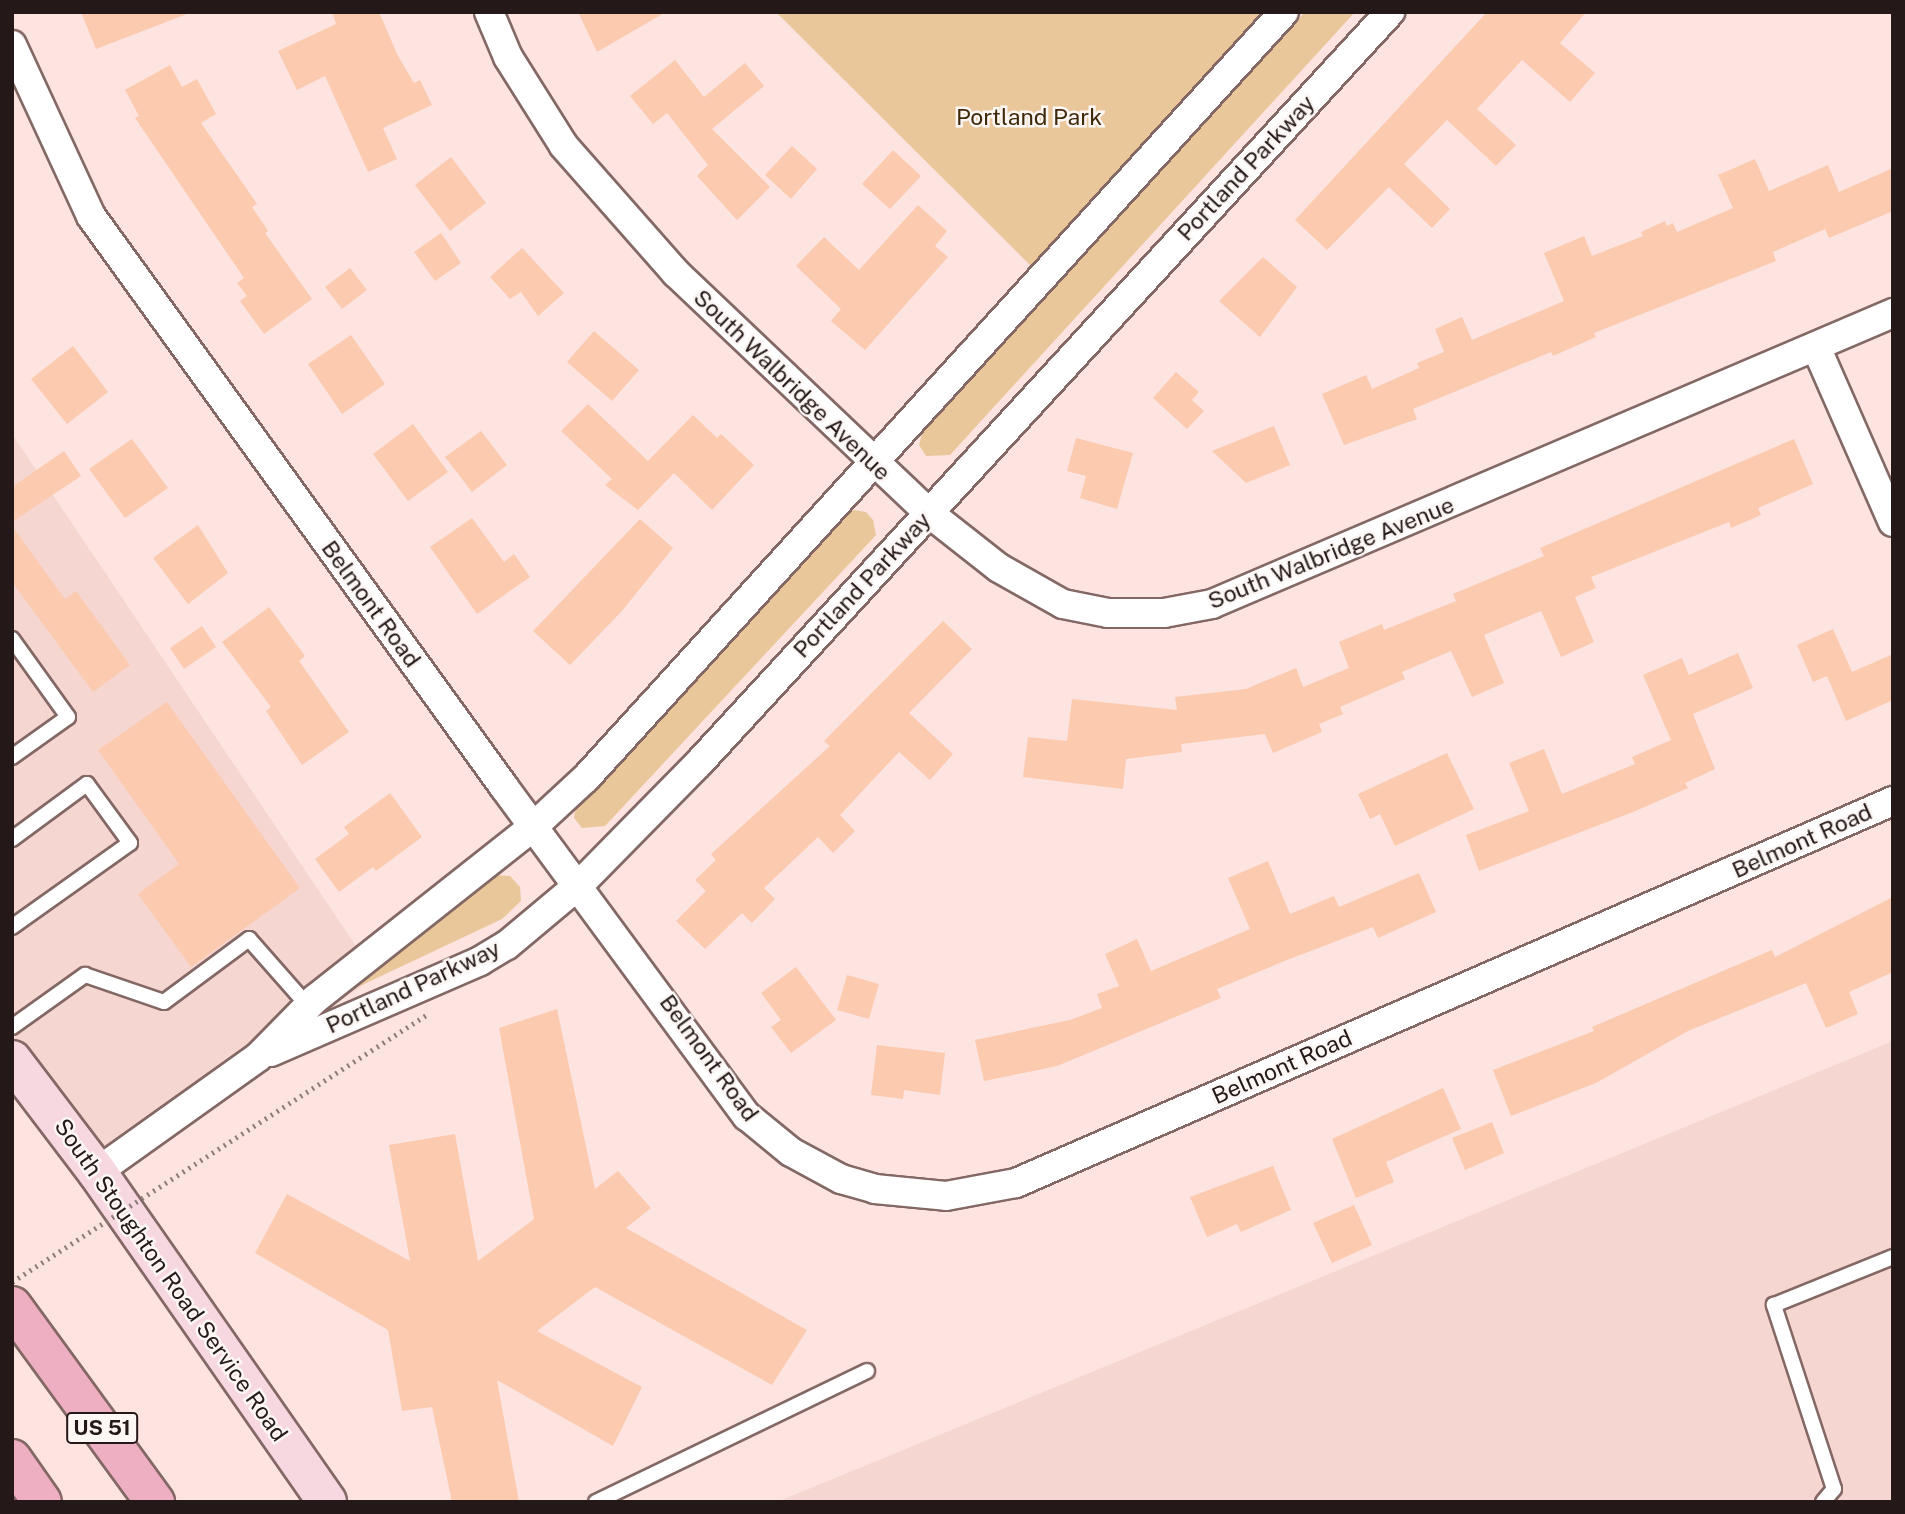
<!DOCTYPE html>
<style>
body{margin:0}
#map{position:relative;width:1905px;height:1514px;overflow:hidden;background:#fde4e0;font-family:"Public Sans",sans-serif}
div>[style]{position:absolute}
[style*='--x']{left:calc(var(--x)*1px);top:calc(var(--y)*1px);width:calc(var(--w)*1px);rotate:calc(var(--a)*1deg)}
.built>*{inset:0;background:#f6d6d1}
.green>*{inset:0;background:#e9c79a}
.building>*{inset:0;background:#fbcaaf}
.roads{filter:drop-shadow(2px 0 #836865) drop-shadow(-2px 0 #836865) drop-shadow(0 2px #836865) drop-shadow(0 -2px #836865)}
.lane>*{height:14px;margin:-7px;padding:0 7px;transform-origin:7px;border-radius:7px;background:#fff}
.street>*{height:28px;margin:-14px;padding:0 14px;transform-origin:14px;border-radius:14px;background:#fff}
.secondary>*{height:38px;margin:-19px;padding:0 19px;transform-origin:19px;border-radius:19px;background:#f7d7e0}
.primary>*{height:38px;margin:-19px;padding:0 19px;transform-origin:19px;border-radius:19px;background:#efafc2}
.path-bridge>*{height:4.5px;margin-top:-2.25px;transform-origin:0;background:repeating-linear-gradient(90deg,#8b7a77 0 2px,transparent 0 7px)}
span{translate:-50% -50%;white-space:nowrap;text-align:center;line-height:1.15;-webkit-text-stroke:5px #fcf6f5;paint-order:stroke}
.shield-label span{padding:2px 5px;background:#fcf6f5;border:2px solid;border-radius:5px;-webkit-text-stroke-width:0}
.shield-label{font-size:21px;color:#241918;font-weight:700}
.park-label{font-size:23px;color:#3f2908}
.street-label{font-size:23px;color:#241918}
.frame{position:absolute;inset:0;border:14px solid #241918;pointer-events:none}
</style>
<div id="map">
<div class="built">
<i style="clip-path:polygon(12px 434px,376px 976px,97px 1172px,12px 1060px)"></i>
<i style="clip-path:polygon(1893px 1041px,1893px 1502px,777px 1502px)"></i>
</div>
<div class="green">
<i style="clip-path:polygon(776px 12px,1267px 12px,1033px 268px)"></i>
<i style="clip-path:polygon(1305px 12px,1355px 12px,950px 455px,926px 456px,919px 445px,923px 430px)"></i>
<i style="clip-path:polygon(854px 510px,866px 512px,873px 520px,876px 535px,605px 826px,582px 828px,574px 818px,576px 805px,844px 513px)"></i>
<i style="clip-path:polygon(495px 875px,510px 876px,520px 887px,521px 901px,502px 919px,343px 994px,339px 989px)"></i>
</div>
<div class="building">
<i style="clip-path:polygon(81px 12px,186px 12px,187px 14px,96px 49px)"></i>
<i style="clip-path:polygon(332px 12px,379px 12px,398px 56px,414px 83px,420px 80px,432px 105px,383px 128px,397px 159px,368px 172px,325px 76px,297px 90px,278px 51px,336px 24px)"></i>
<i style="clip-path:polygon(578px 12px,666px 12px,597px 52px)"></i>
<i style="clip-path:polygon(1487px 12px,1586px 12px,1560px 43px,1595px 73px,1570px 102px,1522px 60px,1477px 109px,1516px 145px,1496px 166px,1447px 120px,1404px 164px,1450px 209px,1432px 228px,1389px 187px,1327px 250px,1295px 220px)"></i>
<i style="clip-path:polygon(675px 60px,704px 97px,745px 63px,764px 86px,712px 129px,770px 187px,737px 220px,697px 176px,708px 165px,667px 113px,653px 124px,630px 96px)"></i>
<i style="clip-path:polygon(170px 65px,182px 87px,197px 79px,216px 114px,201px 123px,257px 204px,252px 207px,268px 231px,265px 233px,312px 299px,264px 334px,240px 301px,247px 296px,237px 283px,244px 278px,135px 118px,139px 116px,125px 90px)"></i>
<i style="clip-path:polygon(792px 146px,817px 169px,791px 199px,765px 175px)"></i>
<i style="clip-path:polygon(893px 150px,921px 176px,890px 209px,862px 184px)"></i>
<i style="clip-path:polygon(451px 157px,486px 203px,450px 231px,415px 185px)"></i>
<i style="clip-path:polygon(1755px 159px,1769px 191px,1828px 165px,1839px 192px,1893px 168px,1893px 211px,1829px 238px,1825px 229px,1773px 252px,1776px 261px,1594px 333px,1596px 337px,1553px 356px,1551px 352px,1413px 409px,1417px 419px,1344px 445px,1322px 394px,1366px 375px,1372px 389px,1419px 368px,1417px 363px,1444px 352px,1435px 329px,1462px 317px,1472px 340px,1564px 301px,1544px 253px,1584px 236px,1592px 256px,1643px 236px,1641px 232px,1665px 221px,1667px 226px,1673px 223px,1677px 232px,1733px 208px,1718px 175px)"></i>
<i style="clip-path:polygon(918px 205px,947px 231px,935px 246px,948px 257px,865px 350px,831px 321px,841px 309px,796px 266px,824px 237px,859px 270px)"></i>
<i style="clip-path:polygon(441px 233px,461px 263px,435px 281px,414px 252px)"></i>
<i style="clip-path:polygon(522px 248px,564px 293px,538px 316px,521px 292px,510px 299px,490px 277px)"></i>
<i style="clip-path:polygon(1263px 257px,1297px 287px,1260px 337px,1219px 301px)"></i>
<i style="clip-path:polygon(350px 268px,367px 290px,342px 309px,325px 287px)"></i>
<i style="clip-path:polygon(594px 331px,639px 370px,612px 401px,567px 362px)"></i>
<i style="clip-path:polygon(351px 335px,385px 384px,342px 414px,308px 364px)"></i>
<i style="clip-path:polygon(73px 346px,108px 392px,67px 424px,31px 379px)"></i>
<i style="clip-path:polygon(1176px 372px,1199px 392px,1192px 400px,1204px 411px,1187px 429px,1153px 398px)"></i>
<i style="clip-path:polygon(588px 404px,648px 461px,693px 415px,717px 438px,721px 434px,754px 465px,712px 510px,674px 473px,638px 510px,605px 485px,612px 479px,561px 431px)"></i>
<i style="clip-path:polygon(413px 424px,448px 472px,408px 501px,373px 454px)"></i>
<i style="clip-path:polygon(1274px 426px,1290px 465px,1246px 483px,1212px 451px)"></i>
<i style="clip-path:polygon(481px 431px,507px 465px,472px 492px,445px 457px)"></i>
<i style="clip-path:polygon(1076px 438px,1133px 453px,1117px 509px,1080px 498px,1086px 476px,1067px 471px)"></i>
<i style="clip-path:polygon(132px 439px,168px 488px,125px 518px,89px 469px)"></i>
<i style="clip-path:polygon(1794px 439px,1813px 484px,1758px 508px,1761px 515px,1731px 528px,1729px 522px,1591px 577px,1596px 588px,1575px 597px,1594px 642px,1561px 657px,1541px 611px,1484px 635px,1504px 683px,1472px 697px,1451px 651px,1402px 672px,1405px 679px,1340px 707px,1343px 714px,1319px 724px,1322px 732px,1273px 753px,1265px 734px,1181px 744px,1182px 752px,1126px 759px,1123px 789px,1023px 777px,1028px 737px,1067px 741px,1072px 699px,1177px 710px,1175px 697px,1246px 689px,1296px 668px,1303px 687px,1349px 668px,1339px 642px,1382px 624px,1384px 630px,1456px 601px,1453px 594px,1544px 556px,1540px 548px)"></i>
<i style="clip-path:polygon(64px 451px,81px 476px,12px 522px,12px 487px)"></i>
<i style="clip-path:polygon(472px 518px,504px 562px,514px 554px,530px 577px,477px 614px,430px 547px)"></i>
<i style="clip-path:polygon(640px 519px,673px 548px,621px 612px,570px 665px,533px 631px)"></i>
<i style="clip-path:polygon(198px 525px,228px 573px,188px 604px,153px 558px)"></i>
<i style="clip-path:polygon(12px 526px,65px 599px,76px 591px,130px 665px,93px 692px,12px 582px)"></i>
<i style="clip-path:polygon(269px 607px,305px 656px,299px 661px,349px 732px,302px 765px,266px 711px,271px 707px,222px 642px)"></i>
<i style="clip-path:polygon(943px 621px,972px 649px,909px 713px,953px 754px,930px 780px,899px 752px,840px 815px,855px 831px,833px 853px,818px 837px,764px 888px,775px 899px,752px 923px,742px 913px,705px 949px,676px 921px,706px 891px,695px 880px,716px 860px,711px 854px,830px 746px,824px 741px)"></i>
<i style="clip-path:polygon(202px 626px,216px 647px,184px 669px,170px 648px)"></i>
<i style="clip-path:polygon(1833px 629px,1852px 672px,1893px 654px,1893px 700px,1846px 721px,1827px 676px,1813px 682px,1797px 645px)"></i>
<i style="clip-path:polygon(1738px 653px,1753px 688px,1693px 714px,1715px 769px,1685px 783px,1688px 788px,1633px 812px,1479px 871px,1466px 835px,1529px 811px,1509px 763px,1544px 749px,1562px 794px,1635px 764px,1632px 757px,1671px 740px,1643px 675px,1682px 658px,1689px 675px)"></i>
<i style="clip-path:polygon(167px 702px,300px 888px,191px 967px,138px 894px,179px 864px,98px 750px)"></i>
<i style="clip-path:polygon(1447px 753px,1474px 809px,1395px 846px,1380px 814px,1370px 819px,1358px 794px)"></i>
<i style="clip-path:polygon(390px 793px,422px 837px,376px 871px,373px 867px,339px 892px,315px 859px,349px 834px,344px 827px)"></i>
<i style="clip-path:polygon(1268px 861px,1290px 914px,1334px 896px,1339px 907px,1419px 873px,1436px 912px,1378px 938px,1373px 927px,1282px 962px,1217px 989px,1221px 998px,1057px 1066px,984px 1081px,975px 1040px,1070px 1020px,1102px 1008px,1097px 994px,1119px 986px,1105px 954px,1137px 939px,1151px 971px,1250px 929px,1228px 878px)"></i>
<i style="clip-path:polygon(1893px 897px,1893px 972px,1849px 992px,1858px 1014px,1826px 1028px,1806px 983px,1688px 1031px,1596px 1083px,1511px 1116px,1493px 1070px,1594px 1031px,1592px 1027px,1772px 950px,1775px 957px)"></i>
<i style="clip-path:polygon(796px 967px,836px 1020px,791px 1053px,771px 1027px,781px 1020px,761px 993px)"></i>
<i style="clip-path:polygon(847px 975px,879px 984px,869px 1019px,837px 1010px)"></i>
<i style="clip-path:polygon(557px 1009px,595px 1189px,618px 1171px,651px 1208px,626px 1228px,807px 1330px,772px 1385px,595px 1287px,537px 1331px,642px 1387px,613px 1446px,497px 1380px,519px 1502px,452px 1502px,432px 1407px,402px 1411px,388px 1330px,255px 1253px,287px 1194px,410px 1261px,389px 1145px,455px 1134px,478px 1261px,534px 1219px,499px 1028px)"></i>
<i style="clip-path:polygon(877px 1045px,945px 1053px,940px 1095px,904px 1090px,903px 1099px,871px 1095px)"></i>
<i style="clip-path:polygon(1443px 1088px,1461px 1129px,1386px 1162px,1394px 1182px,1356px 1198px,1332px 1139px)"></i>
<i style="clip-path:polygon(1492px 1122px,1504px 1153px,1465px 1170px,1452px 1138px)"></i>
<i style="clip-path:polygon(1273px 1166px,1291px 1210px,1241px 1232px,1237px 1224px,1207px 1237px,1190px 1197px)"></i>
<i style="clip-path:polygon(1354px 1205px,1372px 1245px,1332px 1263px,1313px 1223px)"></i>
</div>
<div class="roads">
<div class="lane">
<i style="--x:12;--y:639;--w:96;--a:54.3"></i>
<i style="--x:68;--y:717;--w:69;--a:144.5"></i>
<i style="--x:12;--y:839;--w:93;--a:-36.3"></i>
<i style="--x:87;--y:784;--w:73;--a:53.9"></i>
<i style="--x:130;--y:843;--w:145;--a:144.6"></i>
<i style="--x:12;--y:1027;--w:90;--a:-35.5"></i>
<i style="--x:85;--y:975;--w:83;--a:18.9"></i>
<i style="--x:164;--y:1002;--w:106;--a:-36.5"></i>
<i style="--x:249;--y:939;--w:89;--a:48.6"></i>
<i style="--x:596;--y:1502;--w:301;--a:-25.8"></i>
<i style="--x:1823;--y:1502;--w:17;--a:-50"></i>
<i style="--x:1834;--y:1489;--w:194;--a:-108.1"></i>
<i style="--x:1774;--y:1305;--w:128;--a:-22"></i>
</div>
<div class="street">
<i style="--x:489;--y:12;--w:49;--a:67.1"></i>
<i style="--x:508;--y:57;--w:105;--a:57.8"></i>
<i style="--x:564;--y:146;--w:169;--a:48.6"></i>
<i style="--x:676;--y:273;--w:349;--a:43.5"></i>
<i style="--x:929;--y:513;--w:89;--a:38.2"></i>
<i style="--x:999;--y:568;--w:73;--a:29.4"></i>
<i style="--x:1063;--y:604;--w:46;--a:11.3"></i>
<i style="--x:1108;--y:613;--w:56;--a:0"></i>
<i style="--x:1164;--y:613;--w:49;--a:-10.6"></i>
<i style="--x:1212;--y:604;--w:741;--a:-23.14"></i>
<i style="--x:12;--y:45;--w:188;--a:65.2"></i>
<i style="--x:91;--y:216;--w:705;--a:54.12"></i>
<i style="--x:504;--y:787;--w:409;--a:53.6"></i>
<i style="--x:747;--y:1116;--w:57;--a:39.3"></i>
<i style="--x:791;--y:1152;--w:57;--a:28.4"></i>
<i style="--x:841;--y:1179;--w:35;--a:16"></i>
<i style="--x:875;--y:1189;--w:71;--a:5.6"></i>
<i style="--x:946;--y:1196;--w:71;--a:-10.5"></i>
<i style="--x:1016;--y:1183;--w:957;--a:-23.54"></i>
<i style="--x:1816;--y:347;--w:191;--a:66.3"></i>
<i style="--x:271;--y:1052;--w:228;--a:-23.5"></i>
<i style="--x:480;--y:961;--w:31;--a:-31"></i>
<i style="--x:507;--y:945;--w:95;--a:-39.9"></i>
<i style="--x:580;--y:884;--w:170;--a:-45.5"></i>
<i style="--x:699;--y:763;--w:1021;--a:-47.38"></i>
<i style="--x:97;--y:1172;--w:198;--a:-35.5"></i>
<i style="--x:258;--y:1057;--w:81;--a:-45.5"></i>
<i style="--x:315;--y:999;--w:278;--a:-38.3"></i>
<i style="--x:533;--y:827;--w:72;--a:-42.8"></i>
<i style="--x:586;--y:778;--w:1036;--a:-47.66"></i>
</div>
<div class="secondary">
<i style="--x:12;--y:1060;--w:141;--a:52.8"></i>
<i style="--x:97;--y:1172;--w:402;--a:55.1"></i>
</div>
<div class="primary">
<i style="--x:12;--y:1306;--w:243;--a:53.9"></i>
<i style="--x:12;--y:1459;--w:52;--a:55.1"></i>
</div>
</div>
<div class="path-bridge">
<i style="--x:12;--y:1282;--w:493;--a:-32.8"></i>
</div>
<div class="shield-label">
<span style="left:102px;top:1428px">US 51</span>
</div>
<div class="park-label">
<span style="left:1029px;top:117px">Portland Park</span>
</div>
<div class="street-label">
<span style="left:1246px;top:168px;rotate:-47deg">Portland Parkway</span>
<span style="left:792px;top:385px;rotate:44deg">South Walbridge Avenue</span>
<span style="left:1331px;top:553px;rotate:-22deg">South Walbridge Avenue</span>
<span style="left:862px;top:585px;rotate:-47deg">Portland Parkway</span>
<span style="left:371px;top:604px;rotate:54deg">Belmont Road</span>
<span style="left:1802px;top:841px;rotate:-24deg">Belmont Road</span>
<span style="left:413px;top:987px;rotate:-25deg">Portland Parkway</span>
<span style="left:709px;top:1058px;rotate:54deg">Belmont Road</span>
<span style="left:1282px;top:1067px;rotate:-24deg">Belmont Road</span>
<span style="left:171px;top:1280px;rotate:55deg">South Stoughton Road Service Road</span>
</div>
<div class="frame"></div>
</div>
